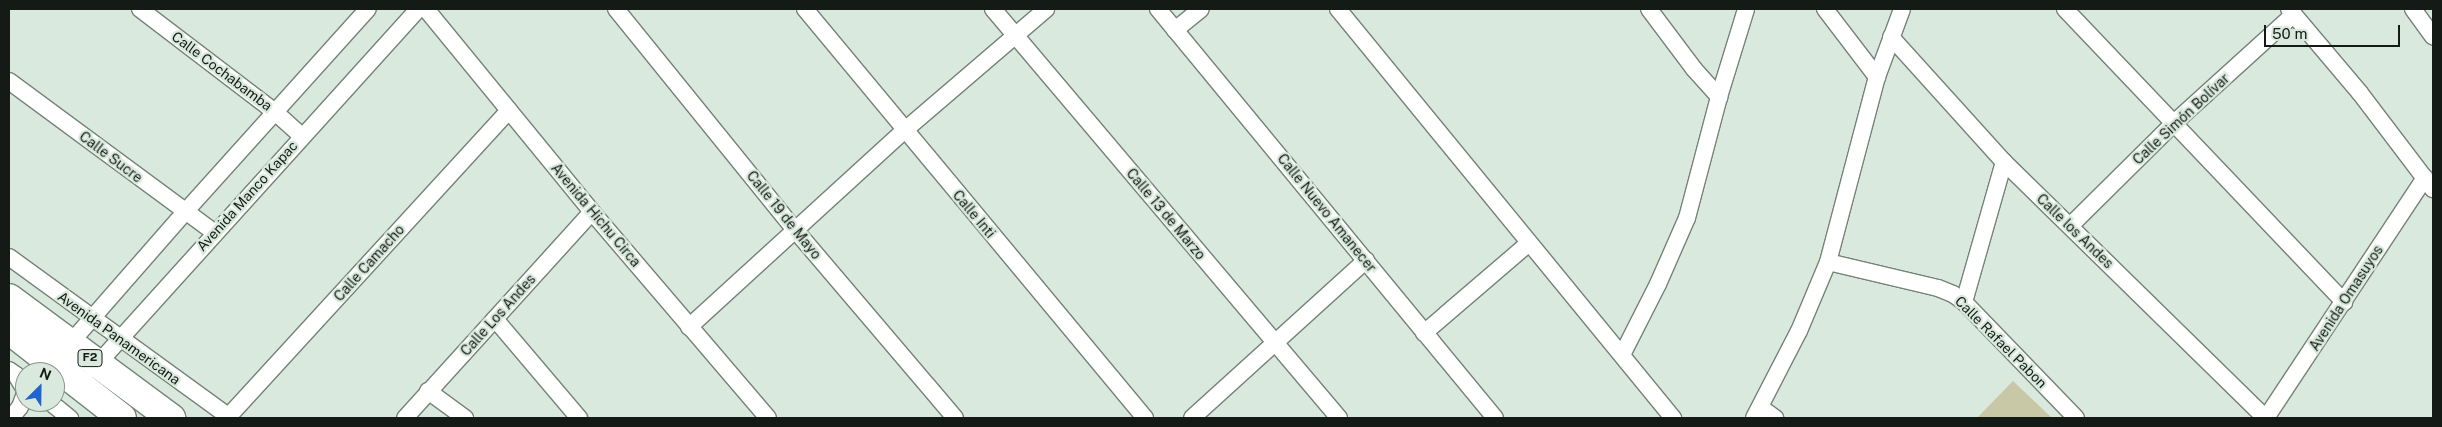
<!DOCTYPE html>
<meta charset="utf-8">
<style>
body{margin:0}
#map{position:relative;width:2442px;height:427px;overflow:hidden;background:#d9e9dd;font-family:"Public Sans",sans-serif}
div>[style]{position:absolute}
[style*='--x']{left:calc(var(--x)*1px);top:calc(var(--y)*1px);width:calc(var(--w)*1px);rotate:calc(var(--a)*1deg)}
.green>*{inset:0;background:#c8c8a6}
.roads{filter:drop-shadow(1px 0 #758378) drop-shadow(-1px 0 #758378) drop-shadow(0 1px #758378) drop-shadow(0 -1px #758378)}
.minor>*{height:16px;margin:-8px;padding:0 8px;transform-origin:8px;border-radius:8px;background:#fff}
.trunk>*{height:28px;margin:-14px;padding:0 14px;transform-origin:14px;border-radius:14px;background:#fff}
span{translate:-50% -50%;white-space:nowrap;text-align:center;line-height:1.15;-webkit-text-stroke:4.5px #d9e9dd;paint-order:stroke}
.shield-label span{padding:1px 4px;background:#d9e9dd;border:1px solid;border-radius:4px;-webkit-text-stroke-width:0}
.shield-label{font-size:12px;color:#141a15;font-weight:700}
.street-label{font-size:14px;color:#141a15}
.frame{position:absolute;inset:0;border:10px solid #141a15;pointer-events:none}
.north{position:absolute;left:15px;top:362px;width:50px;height:50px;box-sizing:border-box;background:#d9e9dd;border:1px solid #8a968d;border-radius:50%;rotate:23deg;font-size:14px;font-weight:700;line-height:20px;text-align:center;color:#141a15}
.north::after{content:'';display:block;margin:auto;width:18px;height:22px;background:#2163cf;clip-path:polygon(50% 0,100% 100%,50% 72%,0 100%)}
.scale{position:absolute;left:2264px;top:25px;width:136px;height:22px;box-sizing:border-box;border:2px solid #141a15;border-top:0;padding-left:6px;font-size:15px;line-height:18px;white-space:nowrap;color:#141a15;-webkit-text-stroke:4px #d9e9dd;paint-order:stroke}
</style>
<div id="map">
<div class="green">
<i style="clip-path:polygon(2013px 381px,2052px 418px,1977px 418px)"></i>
</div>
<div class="roads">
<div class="minor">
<i style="--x:140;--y:9;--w:170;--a:37.3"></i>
<i style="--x:275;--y:112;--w:36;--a:42"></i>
<i style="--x:426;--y:9;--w:262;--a:50.7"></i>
<i style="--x:592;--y:212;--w:271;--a:49.5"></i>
<i style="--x:616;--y:9;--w:286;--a:51"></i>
<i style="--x:796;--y:231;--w:245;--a:49.6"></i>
<i style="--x:805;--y:9;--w:532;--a:50.26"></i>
<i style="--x:993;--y:9;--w:536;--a:49.77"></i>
<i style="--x:1158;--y:9;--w:530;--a:50.51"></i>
<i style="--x:1338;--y:9;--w:529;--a:50.68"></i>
<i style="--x:1649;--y:9;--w:75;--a:53.1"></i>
<i style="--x:1694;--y:69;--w:38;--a:48"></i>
<i style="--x:1825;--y:9;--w:86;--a:52.6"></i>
<i style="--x:2065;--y:9;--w:405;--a:46.4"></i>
<i style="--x:2289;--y:9;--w:110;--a:49.8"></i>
<i style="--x:2360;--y:93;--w:121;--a:52.8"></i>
<i style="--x:2413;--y:9;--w:34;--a:54"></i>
<i style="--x:1175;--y:30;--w:33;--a:-39"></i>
<i style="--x:1891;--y:37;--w:169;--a:47.9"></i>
<i style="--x:2004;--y:162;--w:366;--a:44.4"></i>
<i style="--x:9;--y:81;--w:255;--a:36.4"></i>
<i style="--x:2070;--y:226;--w:146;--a:-44.7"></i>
<i style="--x:2174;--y:123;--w:162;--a:-42.2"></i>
<i style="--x:9;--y:257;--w:274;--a:36"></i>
<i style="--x:1828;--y:262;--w:113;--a:13.3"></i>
<i style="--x:1938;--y:288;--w:16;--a:22"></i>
<i style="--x:1953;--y:294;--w:14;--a:36"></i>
<i style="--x:1964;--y:302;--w:161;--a:46"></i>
<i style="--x:1964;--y:302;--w:146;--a:-74.1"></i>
<i style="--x:495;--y:319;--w:130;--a:49.7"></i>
<i style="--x:689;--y:327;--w:292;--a:-42.4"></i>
<i style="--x:905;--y:130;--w:186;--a:-40.6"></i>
<i style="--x:1424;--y:333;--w:138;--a:-40.6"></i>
<i style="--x:66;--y:348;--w:181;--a:-48.8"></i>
<i style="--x:185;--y:212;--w:273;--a:-48"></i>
<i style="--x:1622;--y:355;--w:80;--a:-63.1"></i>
<i style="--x:1658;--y:284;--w:72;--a:-66.3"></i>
<i style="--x:1687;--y:218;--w:125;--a:-75.2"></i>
<i style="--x:1719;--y:97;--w:92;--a:-72.9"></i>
<i style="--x:93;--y:369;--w:485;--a:-47.9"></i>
<i style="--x:9;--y:370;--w:9;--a:36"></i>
<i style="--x:16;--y:375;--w:17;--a:59"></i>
<i style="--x:428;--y:391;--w:46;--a:36.1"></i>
<i style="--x:50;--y:402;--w:26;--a:39"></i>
<i style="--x:1760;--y:407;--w:19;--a:36"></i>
<i style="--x:228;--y:417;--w:416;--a:-47.5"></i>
<i style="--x:11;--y:418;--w:14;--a:-51"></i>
<i style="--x:20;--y:407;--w:15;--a:-70"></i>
<i style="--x:405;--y:418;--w:278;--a:-47.8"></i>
<i style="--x:1192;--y:418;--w:235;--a:-42.2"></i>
<i style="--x:1754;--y:418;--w:98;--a:-62.7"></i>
<i style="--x:1799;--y:331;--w:75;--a:-67.2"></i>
<i style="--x:1828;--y:262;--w:191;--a:-75.2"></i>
<i style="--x:1877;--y:77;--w:72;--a:-69.8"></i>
<i style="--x:2266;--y:418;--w:288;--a:-56.5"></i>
</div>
<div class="trunk">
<i style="--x:9;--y:298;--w:202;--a:36.5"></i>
<i style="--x:9;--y:330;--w:143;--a:37.9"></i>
</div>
</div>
<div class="shield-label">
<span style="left:90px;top:358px">F2</span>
</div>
<div class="street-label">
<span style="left:222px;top:71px;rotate:37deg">Calle Cochabamba</span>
<span style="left:2181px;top:119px;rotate:-43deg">Calle Simón Bolívar</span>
<span style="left:111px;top:157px;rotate:37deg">Calle Sucre</span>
<span style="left:247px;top:196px;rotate:-48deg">Avenida Manco Kapac</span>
<span style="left:1327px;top:213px;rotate:51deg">Calle Nuevo Amanecer</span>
<span style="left:974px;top:214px;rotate:50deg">Calle Inti</span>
<span style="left:1166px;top:214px;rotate:50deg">Calle 13 de Marzo</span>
<span style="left:596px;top:215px;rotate:50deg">Avenida Hichu Circa</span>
<span style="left:784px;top:215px;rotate:51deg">Calle 19 de Mayo</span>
<span style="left:2075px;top:231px;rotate:44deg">Calle los Andes</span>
<span style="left:369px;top:263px;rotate:-48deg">Calle Camacho</span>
<span style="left:2346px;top:298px;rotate:-57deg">Avenida Omasuyos</span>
<span style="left:498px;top:315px;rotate:-48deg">Calle Los Andes</span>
<span style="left:119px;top:338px;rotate:36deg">Avenida Panamericana</span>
<span style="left:2001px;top:342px;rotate:45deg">Calle Rafael Pabon</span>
</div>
<div class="frame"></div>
<div class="north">N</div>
<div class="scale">50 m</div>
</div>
